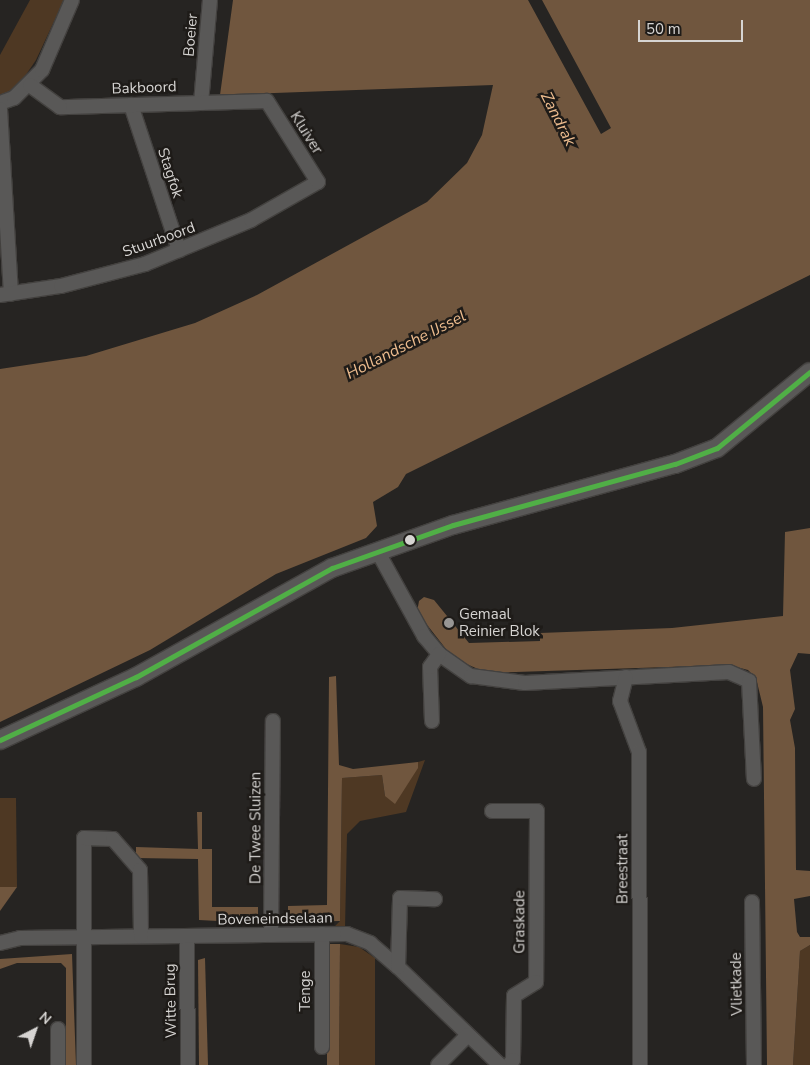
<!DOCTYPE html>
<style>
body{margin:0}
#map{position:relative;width:810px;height:1065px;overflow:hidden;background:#262422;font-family:"Nunito Sans",sans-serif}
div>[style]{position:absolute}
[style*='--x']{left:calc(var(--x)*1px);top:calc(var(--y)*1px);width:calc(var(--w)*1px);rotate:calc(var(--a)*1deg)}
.green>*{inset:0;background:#4e3823}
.water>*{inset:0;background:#70563e}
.roads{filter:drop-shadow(1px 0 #43413f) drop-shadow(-1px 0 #43413f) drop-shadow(0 1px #43413f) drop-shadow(0 -1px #43413f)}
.minor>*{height:14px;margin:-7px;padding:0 7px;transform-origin:7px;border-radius:7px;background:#595857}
.tertiary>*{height:18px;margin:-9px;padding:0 9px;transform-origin:9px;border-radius:9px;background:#595857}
.bus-1>*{height:5px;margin:-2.5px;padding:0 2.5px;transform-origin:2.5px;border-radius:2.5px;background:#50af46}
.dots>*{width:14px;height:14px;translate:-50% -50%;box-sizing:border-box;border:2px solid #1e1b18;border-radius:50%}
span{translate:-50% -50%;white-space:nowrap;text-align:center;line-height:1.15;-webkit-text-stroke:5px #1e1b18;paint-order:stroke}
.street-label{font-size:15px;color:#d6d4d2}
.poi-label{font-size:15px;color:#d6d4d2}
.left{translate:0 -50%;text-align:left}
.water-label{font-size:16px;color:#edbc8e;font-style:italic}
.north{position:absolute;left:10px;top:1005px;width:50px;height:50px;-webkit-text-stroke:4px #1e1b18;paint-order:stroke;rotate:41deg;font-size:14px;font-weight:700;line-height:20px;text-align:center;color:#d6d4d2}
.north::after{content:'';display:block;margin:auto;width:18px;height:22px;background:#d6d4d2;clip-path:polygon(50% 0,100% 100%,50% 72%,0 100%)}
.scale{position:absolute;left:638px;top:20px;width:105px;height:22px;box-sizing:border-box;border:2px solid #d6d4d2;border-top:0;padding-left:6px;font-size:15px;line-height:18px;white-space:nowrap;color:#d6d4d2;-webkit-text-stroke:4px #1e1b18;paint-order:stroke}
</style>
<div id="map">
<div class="green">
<i style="clip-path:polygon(30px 0,64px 0,36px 60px,19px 85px,0 99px,0 55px)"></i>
<i style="clip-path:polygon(425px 760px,406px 812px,360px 821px,347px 834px,345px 929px,333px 928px,340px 921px,342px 778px,382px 775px,385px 796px,406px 786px,418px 762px)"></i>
<i style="clip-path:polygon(0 798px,16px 798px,17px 887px,0 887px)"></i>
<i style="clip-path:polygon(340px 944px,359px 947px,375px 958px,375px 1065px,339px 1065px)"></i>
<i style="clip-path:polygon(810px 945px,810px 1065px,793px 1065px,800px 951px)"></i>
</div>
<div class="water">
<i style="clip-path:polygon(233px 0,528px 0,601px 134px,611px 128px,542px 0,810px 0,810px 275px,406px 474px,398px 487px,373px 502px,377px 526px,366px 538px,276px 574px,150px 650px,0 722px,0 369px,86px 356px,195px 323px,257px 295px,427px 202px,467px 163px,482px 135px,493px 85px,220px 95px)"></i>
<i style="clip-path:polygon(810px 528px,810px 654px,798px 653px,790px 670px,795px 709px,790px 720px,795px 748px,796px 870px,810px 871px,810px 896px,794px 899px,797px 932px,800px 937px,810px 937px,810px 945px,800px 951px,793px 1065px,767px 1065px,763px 707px,756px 678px,748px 670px,729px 665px,487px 673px,453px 658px,417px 612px,419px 601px,424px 597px,434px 600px,469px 643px,540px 641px,540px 633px,672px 628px,783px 616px,785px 532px)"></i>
<i style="clip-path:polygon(336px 676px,339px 765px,353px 769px,418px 762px,418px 768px,395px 804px,385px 796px,382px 775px,342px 778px,340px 921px,288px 922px,288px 906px,327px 905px,329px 677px)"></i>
<i style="clip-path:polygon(197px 812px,202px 812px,202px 849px,212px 849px,212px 907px,258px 907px,258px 923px,199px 920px,198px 859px,136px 858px,136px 847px,198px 849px)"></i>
<i style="clip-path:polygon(0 887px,17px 887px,0 911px)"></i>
<i style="clip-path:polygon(327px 944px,340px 944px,339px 1065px,327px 1065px)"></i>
<i style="clip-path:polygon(72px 954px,76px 1065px,66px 1065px,66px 968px,61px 963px,17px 963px,0 969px,0 959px)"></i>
<i style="clip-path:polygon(205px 958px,208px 1065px,199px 1065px,198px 960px)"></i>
</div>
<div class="roads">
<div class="minor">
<i style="--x:0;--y:103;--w:15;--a:-20"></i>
<i style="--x:14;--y:98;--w:40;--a:-45"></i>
<i style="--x:42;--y:70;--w:76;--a:-66.8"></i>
<i style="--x:201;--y:103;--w:103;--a:-85"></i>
<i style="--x:131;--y:105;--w:153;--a:71.7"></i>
<i style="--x:0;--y:109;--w:185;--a:86.6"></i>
<i style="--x:0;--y:295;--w:62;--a:-8.4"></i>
<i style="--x:61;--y:286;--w:87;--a:-14.7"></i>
<i style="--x:145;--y:264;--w:115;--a:-22.5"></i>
<i style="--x:251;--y:220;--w:77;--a:-29.6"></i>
<i style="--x:318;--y:182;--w:96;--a:-122.2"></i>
<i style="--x:267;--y:101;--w:207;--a:178.3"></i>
<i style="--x:60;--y:107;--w:37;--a:-144"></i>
<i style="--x:379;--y:554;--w:94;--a:61.2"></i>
<i style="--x:424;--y:636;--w:23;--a:50"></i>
<i style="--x:439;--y:654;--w:39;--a:35"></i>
<i style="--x:471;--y:676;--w:54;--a:7.4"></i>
<i style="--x:525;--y:683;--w:204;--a:-3.1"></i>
<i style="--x:729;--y:672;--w:22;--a:24"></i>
<i style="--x:749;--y:681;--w:98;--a:87.1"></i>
<i style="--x:626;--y:677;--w:25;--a:104"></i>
<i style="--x:620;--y:701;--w:54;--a:69.6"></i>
<i style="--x:639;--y:752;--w:313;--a:89.8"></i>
<i style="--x:432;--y:721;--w:54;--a:-92.1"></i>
<i style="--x:430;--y:667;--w:16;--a:-55"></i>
<i style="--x:492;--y:811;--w:45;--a:0"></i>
<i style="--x:537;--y:811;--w:171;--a:90.3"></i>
<i style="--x:536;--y:982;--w:26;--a:148"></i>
<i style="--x:514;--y:996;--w:64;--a:90.9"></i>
<i style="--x:513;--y:1060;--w:6;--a:129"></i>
<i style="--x:752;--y:902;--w:163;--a:89.3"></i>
<i style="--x:322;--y:934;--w:113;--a:90"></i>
<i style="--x:271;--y:935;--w:214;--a:-89.5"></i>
<i style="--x:187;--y:936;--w:129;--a:89.6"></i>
<i style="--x:0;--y:943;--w:21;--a:-14"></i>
<i style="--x:20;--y:938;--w:327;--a:-0.7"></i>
<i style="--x:347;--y:934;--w:25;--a:21"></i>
<i style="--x:370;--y:943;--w:37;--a:41"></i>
<i style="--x:398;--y:967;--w:141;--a:43.9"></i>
<i style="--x:398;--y:967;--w:69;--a:-88.3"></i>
<i style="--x:400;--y:898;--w:35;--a:2"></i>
<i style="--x:58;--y:1029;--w:36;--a:90"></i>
<i style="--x:84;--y:1065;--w:227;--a:-90"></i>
<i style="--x:84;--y:838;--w:29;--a:2"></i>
<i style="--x:113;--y:839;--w:41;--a:48.9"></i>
<i style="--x:140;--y:870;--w:66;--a:89.1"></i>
<i style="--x:438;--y:1065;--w:42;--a:-45"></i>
</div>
<div class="tertiary">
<i style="--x:0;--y:740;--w:150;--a:-24.9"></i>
<i style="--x:136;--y:677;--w:224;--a:-29.1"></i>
<i style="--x:332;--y:568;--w:128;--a:-19.6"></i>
<i style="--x:453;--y:525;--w:230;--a:-15.4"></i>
<i style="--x:675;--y:464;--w:45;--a:-20.9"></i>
<i style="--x:717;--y:448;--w:120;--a:-39.3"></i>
</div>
</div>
<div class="bus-1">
<i style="--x:0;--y:740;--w:150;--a:-24.9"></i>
<i style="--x:136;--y:677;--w:224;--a:-29.1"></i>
<i style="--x:332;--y:568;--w:128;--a:-19.6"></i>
<i style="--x:453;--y:525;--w:230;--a:-15.4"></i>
<i style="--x:675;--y:464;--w:45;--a:-20.9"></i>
<i style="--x:717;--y:448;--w:120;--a:-39.3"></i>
</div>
<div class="dots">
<i style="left:410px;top:540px;background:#d6d4d2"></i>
<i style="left:449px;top:623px;background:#989694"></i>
</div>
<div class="street-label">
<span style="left:191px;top:35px;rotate:-85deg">Boeier</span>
<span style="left:144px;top:88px;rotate:-2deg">Bakboord</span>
<span style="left:306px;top:133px;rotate:58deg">Kluiver</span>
<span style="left:170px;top:173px;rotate:72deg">Stagfok</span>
<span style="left:159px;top:240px;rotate:-20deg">Stuurboord</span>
<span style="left:256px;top:828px;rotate:-90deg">De Twee Sluizen</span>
<span style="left:623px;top:869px;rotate:-90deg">Breestraat</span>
<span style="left:275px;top:919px;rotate:-1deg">Boveneindselaan</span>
<span style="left:520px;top:922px;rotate:-90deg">Graskade</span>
<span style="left:737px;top:984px;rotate:-91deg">Vlietkade</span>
<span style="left:306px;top:991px;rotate:-90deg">Tenge</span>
<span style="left:171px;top:1001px;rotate:-91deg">Witte Brug</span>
</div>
<div class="poi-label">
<span class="left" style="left:459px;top:623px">Gemaal<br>Reinier Blok</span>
</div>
<div class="water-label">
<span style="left:558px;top:119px;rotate:63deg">Zandrak</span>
<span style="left:406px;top:345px;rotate:-27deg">Hollandsche IJssel</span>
</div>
<div class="north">N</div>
<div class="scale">50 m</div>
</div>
